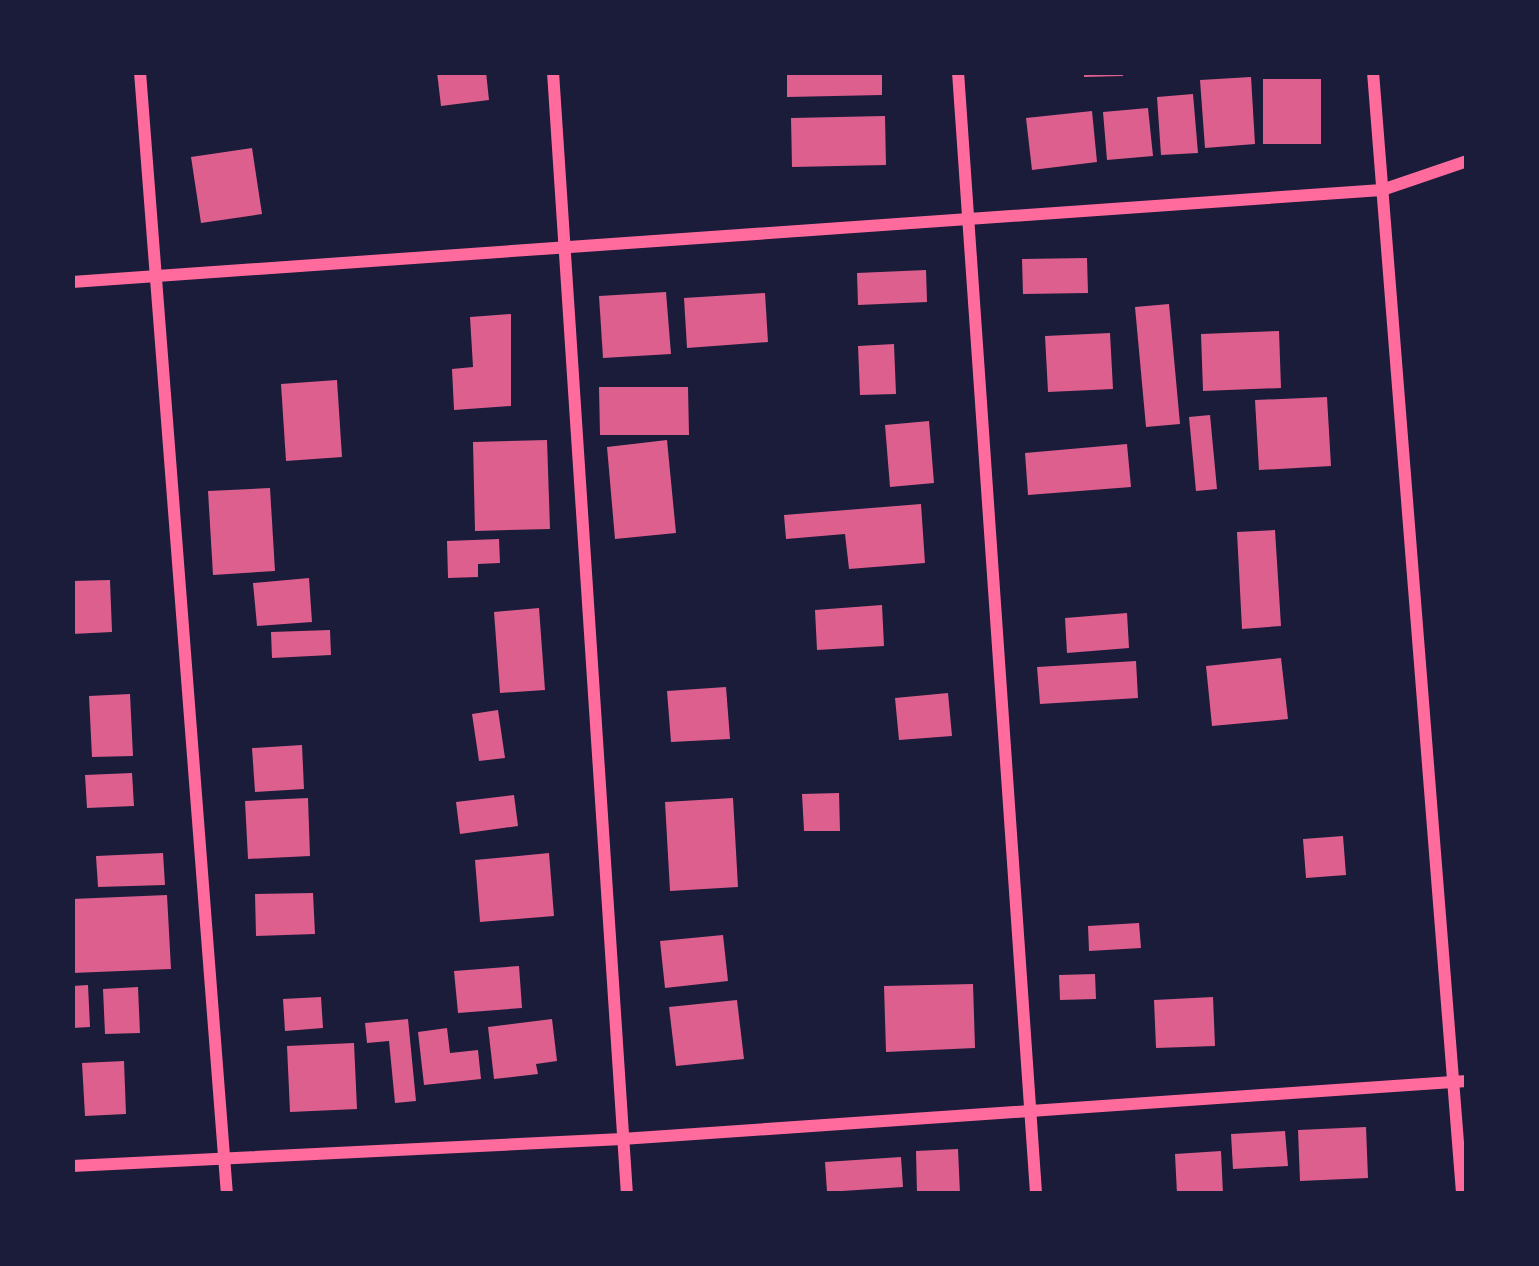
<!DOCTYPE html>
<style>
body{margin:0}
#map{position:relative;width:1539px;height:1266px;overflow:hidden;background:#1b1b3a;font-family:Karla,sans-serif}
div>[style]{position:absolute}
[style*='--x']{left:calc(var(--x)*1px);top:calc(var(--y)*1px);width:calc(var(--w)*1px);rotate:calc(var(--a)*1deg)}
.building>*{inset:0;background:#dd5f8e}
.minor>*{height:12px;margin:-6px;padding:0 6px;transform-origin:6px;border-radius:6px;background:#ff6b9d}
span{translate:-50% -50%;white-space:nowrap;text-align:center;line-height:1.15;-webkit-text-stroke:9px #1b1b3a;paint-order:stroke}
.frame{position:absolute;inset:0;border:75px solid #1b1b3a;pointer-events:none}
</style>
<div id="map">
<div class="building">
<i style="clip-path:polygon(437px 72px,486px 72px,489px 100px,441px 106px)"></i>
<i style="clip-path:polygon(787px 72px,882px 72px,882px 95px,787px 97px)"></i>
<i style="clip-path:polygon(1084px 72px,1123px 72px,1123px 76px,1084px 77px)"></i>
<i style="clip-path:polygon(1251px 77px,1255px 144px,1205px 148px,1200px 80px)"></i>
<i style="clip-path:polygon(1263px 79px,1321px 79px,1321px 144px,1263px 144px)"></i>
<i style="clip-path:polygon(1193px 94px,1198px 153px,1161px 155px,1157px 97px)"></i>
<i style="clip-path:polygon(1148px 108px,1153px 156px,1107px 160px,1103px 112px)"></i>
<i style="clip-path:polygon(1092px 111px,1097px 162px,1032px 170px,1026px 118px)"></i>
<i style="clip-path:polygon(885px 116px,886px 165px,792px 167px,791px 118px)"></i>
<i style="clip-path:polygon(252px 148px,262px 214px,201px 223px,191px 157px)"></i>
<i style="clip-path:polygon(1087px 258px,1088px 293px,1023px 294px,1022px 259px)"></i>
<i style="clip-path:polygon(926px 270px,927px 302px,858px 305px,857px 273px)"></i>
<i style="clip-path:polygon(666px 292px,671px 354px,603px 358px,599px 296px)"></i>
<i style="clip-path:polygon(765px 293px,768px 342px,687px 348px,684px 298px)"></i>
<i style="clip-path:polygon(1169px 304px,1180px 424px,1146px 427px,1135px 307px)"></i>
<i style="clip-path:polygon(511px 314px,511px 406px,454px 410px,452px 369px,473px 367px,470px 317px)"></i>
<i style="clip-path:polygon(1279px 331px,1281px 388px,1203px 391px,1201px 334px)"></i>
<i style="clip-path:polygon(1110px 333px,1113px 389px,1048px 392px,1045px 336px)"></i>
<i style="clip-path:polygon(894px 344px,896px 394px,860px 395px,858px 346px)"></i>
<i style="clip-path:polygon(337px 380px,342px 457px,286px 461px,281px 384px)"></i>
<i style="clip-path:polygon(599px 387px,688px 387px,689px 435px,600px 435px)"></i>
<i style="clip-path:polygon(1327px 397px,1331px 466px,1259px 470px,1255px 400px)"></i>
<i style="clip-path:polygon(1210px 415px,1217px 489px,1196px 491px,1189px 417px)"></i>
<i style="clip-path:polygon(929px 421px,934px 483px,890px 487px,885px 425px)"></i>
<i style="clip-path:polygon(547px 440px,550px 529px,475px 531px,473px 442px)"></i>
<i style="clip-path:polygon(667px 440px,676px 533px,615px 539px,607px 447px)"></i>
<i style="clip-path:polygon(1127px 444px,1131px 487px,1028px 495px,1025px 453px)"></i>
<i style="clip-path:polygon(270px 488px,275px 571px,213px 575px,208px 491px)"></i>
<i style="clip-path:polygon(921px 504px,925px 563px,849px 569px,845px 534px,786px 539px,784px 515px)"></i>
<i style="clip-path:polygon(1275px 530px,1281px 626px,1242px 629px,1237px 532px)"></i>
<i style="clip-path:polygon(499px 539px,500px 563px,478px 564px,478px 577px,448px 578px,447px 541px)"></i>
<i style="clip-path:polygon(309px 578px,312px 622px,257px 626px,253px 583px)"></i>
<i style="clip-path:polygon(110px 580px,112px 632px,72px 634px,72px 581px)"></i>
<i style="clip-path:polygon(882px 605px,884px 646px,817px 650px,815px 610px)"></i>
<i style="clip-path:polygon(539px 608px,545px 690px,500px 693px,494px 612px)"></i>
<i style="clip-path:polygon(1127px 613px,1129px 648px,1067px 653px,1065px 618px)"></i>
<i style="clip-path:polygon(330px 630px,331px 655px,272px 658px,271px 632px)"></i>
<i style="clip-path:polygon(1281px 658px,1288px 719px,1212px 726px,1206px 666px)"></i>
<i style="clip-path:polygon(1136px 661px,1138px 698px,1040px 704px,1037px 667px)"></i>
<i style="clip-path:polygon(726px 687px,730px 739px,671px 742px,667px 691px)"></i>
<i style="clip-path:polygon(948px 693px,952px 736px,899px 740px,895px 698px)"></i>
<i style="clip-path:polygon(130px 694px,133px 756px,92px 757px,89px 696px)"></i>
<i style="clip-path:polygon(498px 710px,505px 758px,479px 761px,472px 714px)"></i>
<i style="clip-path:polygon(302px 745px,304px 789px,255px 792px,252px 748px)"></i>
<i style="clip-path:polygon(132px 773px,134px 806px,87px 808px,85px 775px)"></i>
<i style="clip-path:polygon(839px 793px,840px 831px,804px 831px,802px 794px)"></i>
<i style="clip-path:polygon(514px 795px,518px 826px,460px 834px,456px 802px)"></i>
<i style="clip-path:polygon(308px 798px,310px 856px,248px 859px,245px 801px)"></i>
<i style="clip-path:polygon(733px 798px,738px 887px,670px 891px,665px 802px)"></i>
<i style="clip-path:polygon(1343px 836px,1346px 875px,1306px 878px,1303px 839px)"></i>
<i style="clip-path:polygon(163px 853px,165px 885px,98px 887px,96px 856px)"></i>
<i style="clip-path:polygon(549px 853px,554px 916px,480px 922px,475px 860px)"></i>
<i style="clip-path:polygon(313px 893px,315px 934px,256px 936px,255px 894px)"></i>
<i style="clip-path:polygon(167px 895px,171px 969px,72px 973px,72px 899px)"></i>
<i style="clip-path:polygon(1139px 923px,1141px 948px,1089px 951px,1088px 926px)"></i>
<i style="clip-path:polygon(723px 935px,728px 981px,665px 988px,660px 941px)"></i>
<i style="clip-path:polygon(519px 966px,522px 1008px,458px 1013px,454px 971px)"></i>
<i style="clip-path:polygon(1095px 974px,1096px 999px,1060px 1000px,1059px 975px)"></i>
<i style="clip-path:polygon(973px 984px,975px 1048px,886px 1052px,884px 986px)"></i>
<i style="clip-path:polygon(88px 985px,90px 1027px,72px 1028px,72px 986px)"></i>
<i style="clip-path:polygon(138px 987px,140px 1033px,105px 1034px,103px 989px)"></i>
<i style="clip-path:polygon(321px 997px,323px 1028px,285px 1031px,283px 999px)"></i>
<i style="clip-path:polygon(1213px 997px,1215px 1046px,1156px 1048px,1154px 1000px)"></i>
<i style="clip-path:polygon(737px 1000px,744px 1059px,676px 1066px,669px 1007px)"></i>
<i style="clip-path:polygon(408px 1019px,416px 1101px,395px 1103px,389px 1041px,367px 1043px,365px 1023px)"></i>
<i style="clip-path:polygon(552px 1019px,557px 1061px,536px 1064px,538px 1074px,494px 1079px,488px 1027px)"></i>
<i style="clip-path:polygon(447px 1028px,450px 1053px,478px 1050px,481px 1079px,424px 1085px,418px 1032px)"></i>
<i style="clip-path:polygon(354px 1043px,357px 1109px,290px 1112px,287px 1046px)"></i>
<i style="clip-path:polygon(124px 1061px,126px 1114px,85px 1116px,82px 1063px)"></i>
<i style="clip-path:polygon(1366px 1127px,1368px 1178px,1300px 1181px,1298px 1130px)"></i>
<i style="clip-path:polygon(1285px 1131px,1288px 1166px,1233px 1169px,1231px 1134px)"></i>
<i style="clip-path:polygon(958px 1149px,960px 1194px,917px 1194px,916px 1151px)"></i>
<i style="clip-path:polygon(1221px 1151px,1223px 1194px,1177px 1194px,1175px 1154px)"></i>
<i style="clip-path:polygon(901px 1157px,903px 1187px,827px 1192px,825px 1162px)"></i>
</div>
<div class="minor">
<i style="--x:140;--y:72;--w:1125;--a:85.57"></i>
<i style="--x:553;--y:72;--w:1124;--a:86.23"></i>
<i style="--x:958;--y:72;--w:1125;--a:86.02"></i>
<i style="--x:1373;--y:72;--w:1126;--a:85.46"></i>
<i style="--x:72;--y:282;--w:1313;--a:-4.02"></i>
<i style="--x:1382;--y:190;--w:90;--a:-18.8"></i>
<i style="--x:72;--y:1166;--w:551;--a:-2.81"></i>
<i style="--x:622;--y:1139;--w:847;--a:-3.93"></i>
</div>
<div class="frame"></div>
</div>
